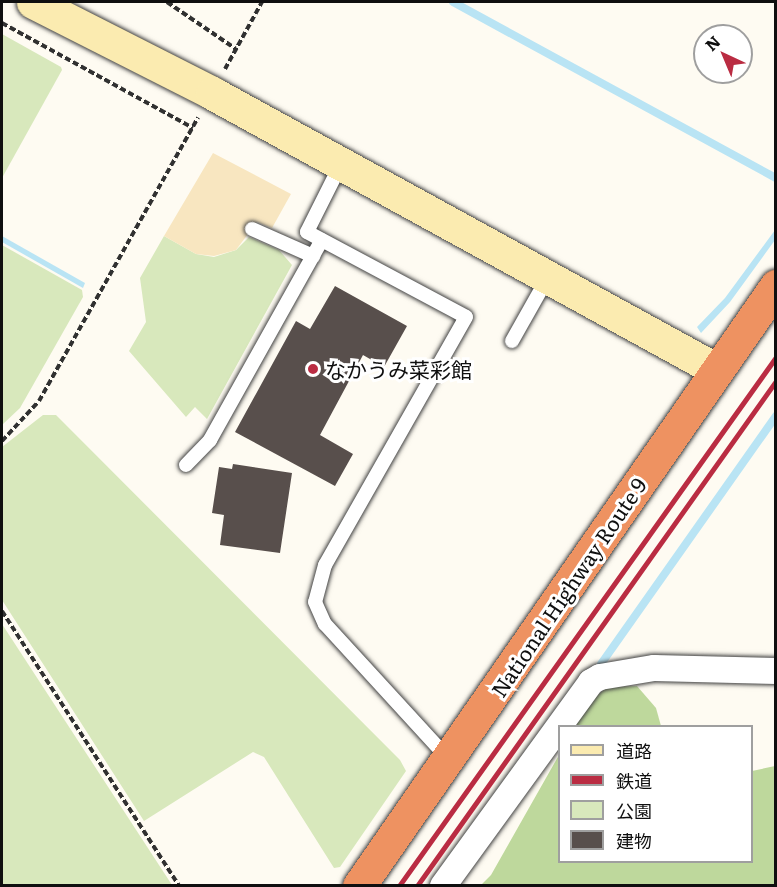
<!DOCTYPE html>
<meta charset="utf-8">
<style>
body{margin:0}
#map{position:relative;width:777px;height:887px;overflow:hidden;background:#fefbf2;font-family:Literata,"Noto Sans JP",serif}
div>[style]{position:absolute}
.green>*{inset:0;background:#d8e8bc}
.forest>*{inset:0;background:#bed89c}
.sand>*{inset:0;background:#f8e6c0}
.water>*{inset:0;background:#b9e4f4}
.stream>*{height:8px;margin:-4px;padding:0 4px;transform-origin:4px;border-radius:4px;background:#b9e4f4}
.building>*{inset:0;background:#584f4c}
.path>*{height:4px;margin-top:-2px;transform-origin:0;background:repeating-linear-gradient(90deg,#313131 0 6px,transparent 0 9px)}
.roads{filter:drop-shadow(0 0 2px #424242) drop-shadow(0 0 2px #424242)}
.lane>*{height:14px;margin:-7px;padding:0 7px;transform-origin:7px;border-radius:7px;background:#fff}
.street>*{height:26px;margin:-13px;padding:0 13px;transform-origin:13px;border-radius:13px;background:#fff}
.secondary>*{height:33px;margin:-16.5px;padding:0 16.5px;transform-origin:16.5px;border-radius:16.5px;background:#fbebb0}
.highway>*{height:33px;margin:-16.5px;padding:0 16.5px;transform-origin:16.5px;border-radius:16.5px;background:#ee9261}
.rail>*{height:4.5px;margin:-2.25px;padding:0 2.25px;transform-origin:2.25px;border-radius:2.25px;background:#ba2c42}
.dots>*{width:16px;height:16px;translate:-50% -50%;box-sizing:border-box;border:3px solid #fff;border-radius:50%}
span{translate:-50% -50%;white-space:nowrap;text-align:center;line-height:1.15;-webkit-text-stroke:6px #fff;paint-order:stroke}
.poi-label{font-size:21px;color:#0f0f0f}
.left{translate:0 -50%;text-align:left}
.street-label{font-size:21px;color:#0f0f0f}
.frame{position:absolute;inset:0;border:3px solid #0f0f0f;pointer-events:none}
.legend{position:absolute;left:558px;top:725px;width:195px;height:138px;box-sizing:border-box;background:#fff;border:2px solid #9f9f9f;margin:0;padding:8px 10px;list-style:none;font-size:18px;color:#0f0f0f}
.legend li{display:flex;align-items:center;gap:12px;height:30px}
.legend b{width:30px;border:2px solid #9f9f9f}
.north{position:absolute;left:693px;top:24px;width:60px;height:60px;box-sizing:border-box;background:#fff;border:2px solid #9f9f9f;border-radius:50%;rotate:316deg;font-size:16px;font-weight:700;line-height:24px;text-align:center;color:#0f0f0f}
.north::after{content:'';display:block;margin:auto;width:21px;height:27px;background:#ba2c42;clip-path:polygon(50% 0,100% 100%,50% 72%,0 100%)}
</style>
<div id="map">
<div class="green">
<div style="clip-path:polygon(2px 34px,61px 67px,62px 70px,2px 178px)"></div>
<div style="clip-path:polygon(164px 236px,196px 254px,214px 257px,236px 250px,249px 237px,279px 250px,292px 265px,207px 419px,195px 407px,186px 417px,129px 351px,146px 322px,140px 278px)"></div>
<div style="clip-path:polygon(2px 245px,82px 290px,83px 297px,20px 408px,2px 425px)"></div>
<div style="clip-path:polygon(43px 415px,56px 415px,400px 760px,406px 771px,340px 867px,334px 868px,264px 757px,253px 752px,144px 821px,2px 600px,2px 447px)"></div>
<div style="clip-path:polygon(2px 624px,172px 885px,2px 885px)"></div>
</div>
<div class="forest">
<div style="clip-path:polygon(637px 686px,656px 708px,661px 726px,573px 726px,583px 706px,608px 687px)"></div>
<div style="clip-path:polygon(559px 755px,560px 862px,752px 862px,752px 771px,775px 766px,775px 885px,481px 885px,491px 875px)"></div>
</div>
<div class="sand">
<div style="clip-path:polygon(213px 153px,291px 194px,272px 228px,257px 222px,236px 250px,214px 256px,196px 254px,164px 236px)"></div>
</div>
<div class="water">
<div style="clip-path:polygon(775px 230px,775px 240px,730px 302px,701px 333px,697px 327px,725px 298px)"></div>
<div style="clip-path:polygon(2px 236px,85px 283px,83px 288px,2px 242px)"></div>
</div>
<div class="stream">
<div style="left:453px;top:2px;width:368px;rotate:28.6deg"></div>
<div style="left:601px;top:664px;width:304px;rotate:-54.8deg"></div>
</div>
<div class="building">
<div style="clip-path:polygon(335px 286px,407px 326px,384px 367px,363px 355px,320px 435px,353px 454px,335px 486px,235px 432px,296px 321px,310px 329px)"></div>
<div style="clip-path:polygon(233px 464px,292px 473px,280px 553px,220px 545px,224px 515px,212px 513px,219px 467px,232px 469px)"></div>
</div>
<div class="path">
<div style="left:167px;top:2px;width:83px;rotate:34.3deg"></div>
<div style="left:2px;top:23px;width:218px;rotate:28.8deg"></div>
<div style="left:225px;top:69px;width:77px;rotate:-61.1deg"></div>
<div style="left:2px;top:441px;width:54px;rotate:-47.2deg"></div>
<div style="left:39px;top:401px;width:325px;rotate:-60.7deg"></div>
<div style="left:2px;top:611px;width:327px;rotate:57.2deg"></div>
</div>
<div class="roads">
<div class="lane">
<div style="left:341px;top:164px;width:76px;rotate:116.6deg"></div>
<div style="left:307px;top:232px;width:180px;rotate:28.1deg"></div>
<div style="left:466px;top:317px;width:285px;rotate:119.6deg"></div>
<div style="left:325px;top:565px;width:38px;rotate:105deg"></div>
<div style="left:315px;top:602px;width:24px;rotate:66deg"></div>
<div style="left:325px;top:624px;width:182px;rotate:47.5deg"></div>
<div style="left:252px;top:229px;width:67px;rotate:23.9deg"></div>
<div style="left:512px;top:341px;width:73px;rotate:-60.6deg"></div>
<div style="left:186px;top:465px;width:35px;rotate:-46deg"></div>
<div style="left:210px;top:440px;width:229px;rotate:-60.8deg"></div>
</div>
<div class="street">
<div style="left:443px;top:886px;width:252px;rotate:-54deg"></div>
<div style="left:591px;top:682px;width:10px;rotate:-29deg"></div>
<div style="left:600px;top:677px;width:55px;rotate:-9.5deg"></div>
<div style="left:654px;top:668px;width:122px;rotate:1.4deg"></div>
</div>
<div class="secondary">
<div style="left:33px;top:2px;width:201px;rotate:26.9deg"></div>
<div style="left:212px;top:93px;width:576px;rotate:28.75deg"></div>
</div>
<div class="highway">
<div style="left:359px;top:886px;width:731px;rotate:-55.2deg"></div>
</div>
</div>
<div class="rail">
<div style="left:399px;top:886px;width:650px;rotate:-54.52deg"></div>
<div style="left:417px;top:886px;width:620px;rotate:-54.59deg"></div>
</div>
<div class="dots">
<div style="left:313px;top:369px;background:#ba2c42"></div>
</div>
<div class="poi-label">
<span class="left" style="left:325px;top:369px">なかうみ菜彩館</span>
</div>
<div class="street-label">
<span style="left:568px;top:587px;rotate:-56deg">National Highway Route 9</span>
</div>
<div class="frame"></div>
<ul class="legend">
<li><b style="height:8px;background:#fbebb0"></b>道路</li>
<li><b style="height:8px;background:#ba2c42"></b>鉄道</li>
<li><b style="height:16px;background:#d8e8bc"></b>公園</li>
<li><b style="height:16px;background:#584f4c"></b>建物</li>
</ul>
<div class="north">N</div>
</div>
